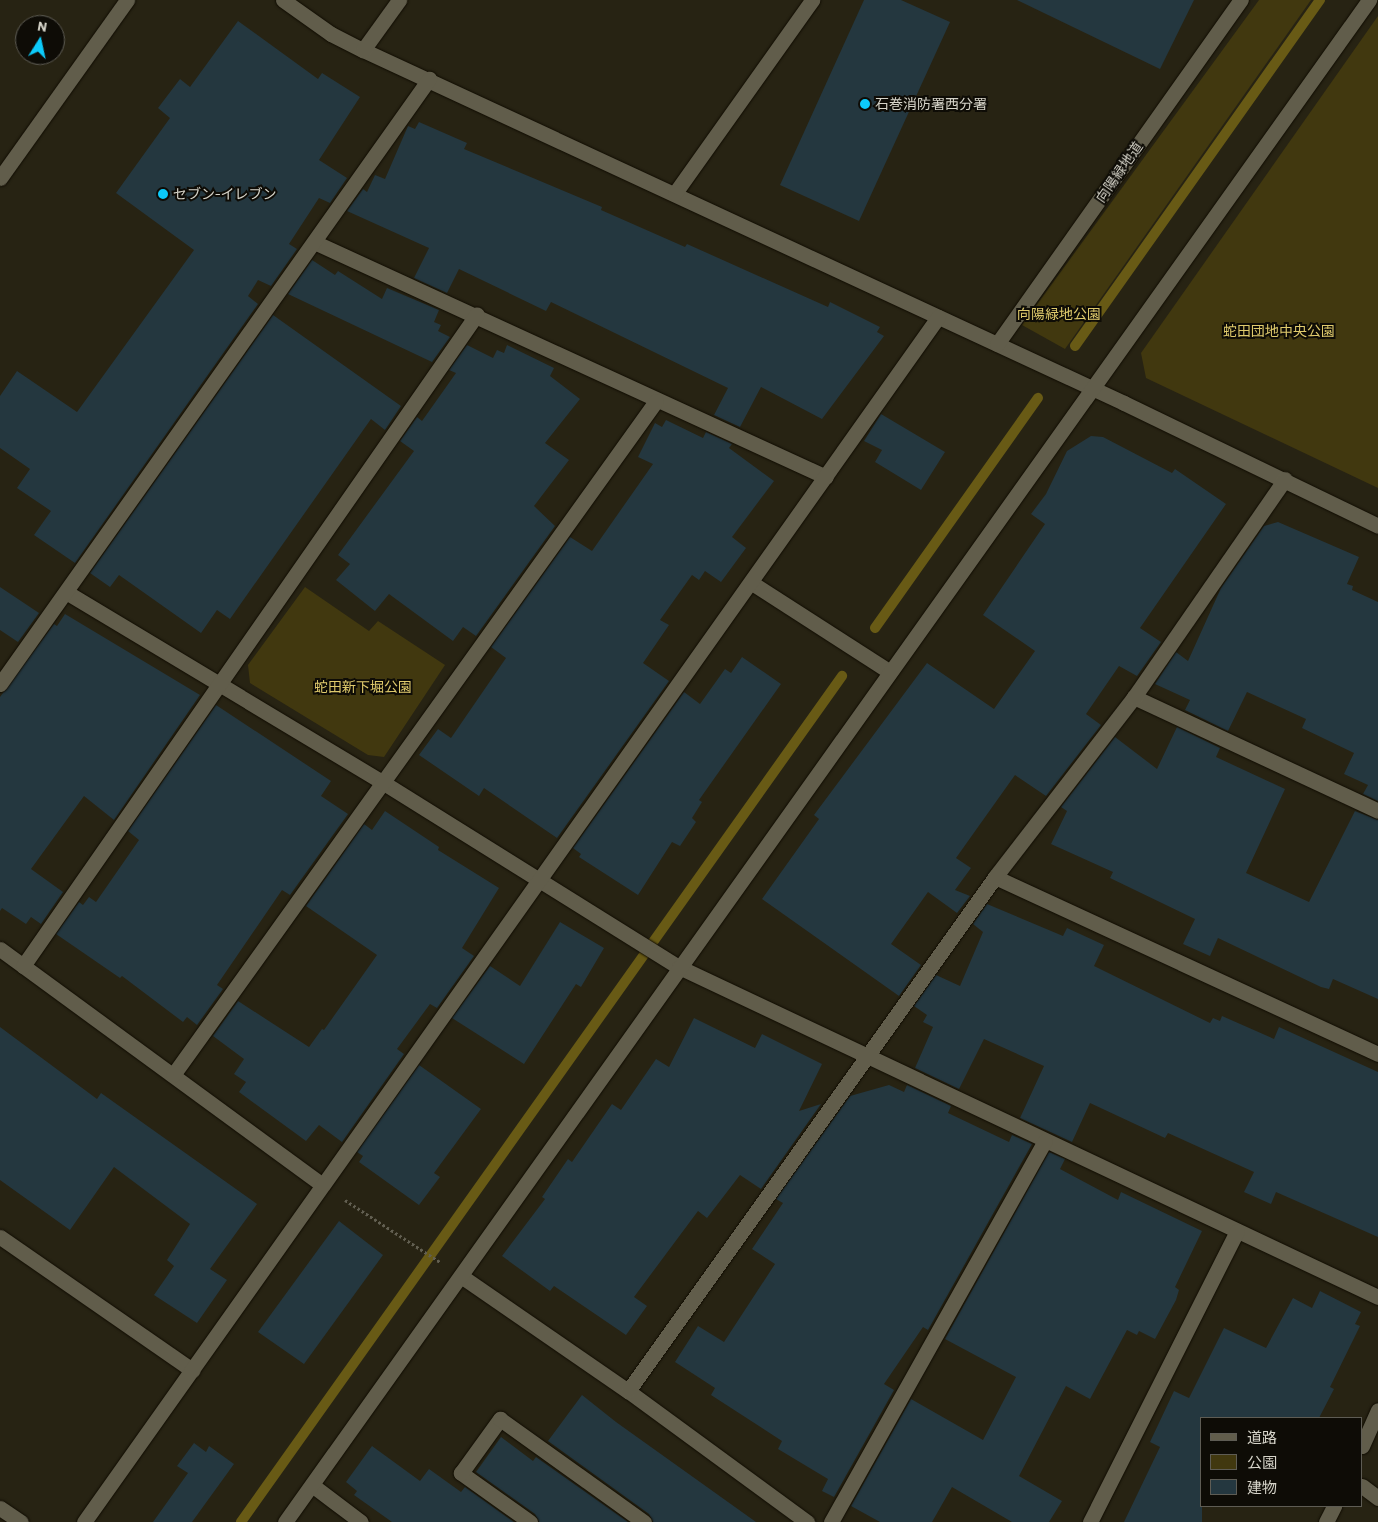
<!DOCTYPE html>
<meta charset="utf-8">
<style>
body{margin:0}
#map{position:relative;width:1378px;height:1522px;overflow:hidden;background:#272313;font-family:Barlow,"Noto Sans JP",sans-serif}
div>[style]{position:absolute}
.green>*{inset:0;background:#41380f}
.stream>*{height:10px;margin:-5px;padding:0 5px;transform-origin:5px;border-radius:5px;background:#685a15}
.building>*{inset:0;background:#24373f}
.path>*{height:3px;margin-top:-1.5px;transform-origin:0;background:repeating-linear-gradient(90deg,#625f51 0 2.5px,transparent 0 5px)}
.roads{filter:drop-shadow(0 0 1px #100c01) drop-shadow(0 0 1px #100c01)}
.minor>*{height:15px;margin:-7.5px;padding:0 7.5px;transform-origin:7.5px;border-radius:7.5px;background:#615d4b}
.dots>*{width:14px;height:14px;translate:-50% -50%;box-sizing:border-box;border:2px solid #0e0c06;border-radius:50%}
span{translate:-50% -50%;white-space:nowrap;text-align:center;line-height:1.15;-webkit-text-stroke:4px #0e0c06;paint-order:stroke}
.poi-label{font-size:14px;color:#d6d4c9}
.left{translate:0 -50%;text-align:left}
.street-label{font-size:14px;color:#d6d4c9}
.park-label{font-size:14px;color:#dfca6c}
.legend{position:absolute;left:1200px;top:1417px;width:162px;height:90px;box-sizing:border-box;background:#0e0c06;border:1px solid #5e5c54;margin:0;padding:6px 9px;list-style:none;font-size:15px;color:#d6d4c9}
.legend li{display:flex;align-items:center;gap:10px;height:25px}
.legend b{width:25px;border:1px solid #5e5c54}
.north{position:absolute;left:15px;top:15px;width:50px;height:50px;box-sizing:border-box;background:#0e0c06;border:1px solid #5e5c54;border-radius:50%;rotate:10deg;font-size:14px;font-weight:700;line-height:20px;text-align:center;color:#d6d4c9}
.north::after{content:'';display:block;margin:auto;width:18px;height:22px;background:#0ccafa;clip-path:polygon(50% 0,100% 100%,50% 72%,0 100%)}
</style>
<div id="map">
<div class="green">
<div style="clip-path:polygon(1259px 0,1311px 0,1065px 349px,1022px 325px)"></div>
<div style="clip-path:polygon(1378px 16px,1378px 488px,1146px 378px,1141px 353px)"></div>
<div style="clip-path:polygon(305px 587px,369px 631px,378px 621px,445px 665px,384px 757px,368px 755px,250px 683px,248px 665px)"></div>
</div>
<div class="stream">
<div style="left:1075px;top:346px;width:424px;rotate:-54.7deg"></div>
<div style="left:875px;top:628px;width:282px;rotate:-54.7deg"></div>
<div style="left:241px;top:1522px;width:1038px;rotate:-54.61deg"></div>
</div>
<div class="building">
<div style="clip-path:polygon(864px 0,901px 0,950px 22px,859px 221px,780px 185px)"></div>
<div style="clip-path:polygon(1017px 0,1194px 0,1160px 69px)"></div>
<div style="clip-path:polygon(238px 21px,318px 79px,322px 73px,360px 97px,319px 160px,347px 178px,330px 203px,319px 198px,289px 244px,297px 249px,271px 286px,258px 280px,248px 296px,258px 304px,75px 563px,34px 535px,51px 511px,17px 488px,30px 469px,0 448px,0 396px,17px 371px,77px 412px,194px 250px,116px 193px,170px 118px,158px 108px,180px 79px,190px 87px)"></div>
<div style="clip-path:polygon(419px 122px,467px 143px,464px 149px,602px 207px,601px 210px,685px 247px,687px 244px,828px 307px,830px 302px,880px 327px,877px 332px,884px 336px,822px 419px,761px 387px,740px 427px,714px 415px,728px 388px,551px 302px,546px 311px,459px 269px,447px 293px,414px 278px,429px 248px,347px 211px,363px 189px,367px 192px,375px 175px,385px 179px,408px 126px,415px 129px)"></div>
<div style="clip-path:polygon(312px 260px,335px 275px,338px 271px,382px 299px,387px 288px,439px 310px,434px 322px,441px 325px,438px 331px,450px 337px,432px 362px,288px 294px)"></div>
<div style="clip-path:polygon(273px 315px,401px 406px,385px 430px,371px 419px,230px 619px,217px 610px,201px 633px,119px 575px,110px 587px,90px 573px)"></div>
<div style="clip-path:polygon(467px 345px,493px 358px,497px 350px,504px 353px,507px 345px,554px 368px,550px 376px,580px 399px,545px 443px,569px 460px,534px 506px,555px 526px,476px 636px,463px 627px,453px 641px,389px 594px,375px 611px,336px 580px,350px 564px,338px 555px,414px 451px,400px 441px,417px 417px,422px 421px,456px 373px,449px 370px)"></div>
<div style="clip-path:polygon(881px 414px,945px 452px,921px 490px,875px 462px,882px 450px,864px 441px)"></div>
<div style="clip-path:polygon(666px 420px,703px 438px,706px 432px,732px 444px,729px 448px,774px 481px,732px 537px,746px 548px,721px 582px,705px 571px,699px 580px,692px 575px,660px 620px,669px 625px,643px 663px,669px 681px,557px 838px,484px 788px,479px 796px,419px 755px,438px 729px,451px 738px,506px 658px,491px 647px,570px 537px,592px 551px,653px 464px,638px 457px,655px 423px,662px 427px)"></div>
<div style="clip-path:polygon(1091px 436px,1103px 437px,1172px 473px,1175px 469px,1226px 504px,1140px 628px,1161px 642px,1137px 676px,1119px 666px,1086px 714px,1101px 725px,1046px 796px,1015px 775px,956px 858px,971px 868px,955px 890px,970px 896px,957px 913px,928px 892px,891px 944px,921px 965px,899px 996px,762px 899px,819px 819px,814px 815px,927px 663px,994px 709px,1035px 651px,983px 615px,1045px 524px,1031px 514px,1046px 494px,1067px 451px)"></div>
<div style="clip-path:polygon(1278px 522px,1359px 557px,1347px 584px,1353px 586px,1352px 590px,1378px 602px,1378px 801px,1363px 794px,1368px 785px,1344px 774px,1354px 753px,1302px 728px,1306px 719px,1247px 692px,1228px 731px,1185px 710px,1190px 700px,1155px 684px,1176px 652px,1188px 661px,1221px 588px,1264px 526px)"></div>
<div style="clip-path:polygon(0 587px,39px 613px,18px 642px,0 630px)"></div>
<div style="clip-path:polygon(65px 614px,200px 695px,114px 820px,84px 796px,31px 869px,63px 892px,41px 924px,31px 917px,26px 924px,2px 908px,0 911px,0 697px,54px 624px,57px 626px)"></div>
<div style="clip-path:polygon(742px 657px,781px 684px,699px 800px,702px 802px,692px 818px,696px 822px,680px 846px,672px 842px,638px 895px,579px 857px,581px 854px,573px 848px,684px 692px,700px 704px,725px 669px,731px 673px)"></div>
<div style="clip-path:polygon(216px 705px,331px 781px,321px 796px,348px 814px,290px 895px,282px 890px,217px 985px,223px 989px,197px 1025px,187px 1017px,183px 1022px,122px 976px,120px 978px,56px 934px,79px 902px,83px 905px,89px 897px,96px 902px,139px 840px,128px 831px)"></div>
<div style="clip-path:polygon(1177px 727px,1220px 748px,1216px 757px,1285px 789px,1246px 873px,1309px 902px,1355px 811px,1378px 820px,1378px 999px,1333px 979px,1329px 989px,1321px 987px,1218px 938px,1210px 956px,1183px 944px,1195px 919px,1110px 878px,1113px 872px,1051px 844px,1067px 811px,1061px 807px,1115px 737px,1157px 769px)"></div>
<div style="clip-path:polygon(385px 811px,439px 847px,438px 850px,499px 888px,462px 948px,474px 956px,437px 1008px,430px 1004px,397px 1049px,404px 1054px,342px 1142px,319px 1125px,306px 1141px,239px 1092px,246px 1082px,234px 1074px,244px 1059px,213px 1036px,238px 1001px,309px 1047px,322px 1029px,324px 1030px,377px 955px,306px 906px,364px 824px,372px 830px)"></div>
<div style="clip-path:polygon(987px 904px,1063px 936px,1067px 928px,1104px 945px,1094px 966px,1210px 1023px,1213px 1018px,1220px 1021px,1222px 1016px,1274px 1039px,1279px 1027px,1378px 1072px,1378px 1237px,1276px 1192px,1271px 1204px,1244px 1192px,1254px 1172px,1168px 1133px,1165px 1138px,1090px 1103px,1072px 1142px,1020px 1118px,1044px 1066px,984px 1039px,959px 1089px,915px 1068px,933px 1027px,923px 1022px,927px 1015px,914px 1006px,936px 975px,960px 986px,983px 932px,973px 924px)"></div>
<div style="clip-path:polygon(560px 922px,604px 948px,581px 987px,576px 984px,524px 1064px,452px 1018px,490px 966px,520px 986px)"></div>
<div style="clip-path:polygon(694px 1018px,755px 1048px,762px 1034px,822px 1064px,799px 1111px,821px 1104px,761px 1189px,740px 1175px,707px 1218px,698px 1211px,634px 1297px,647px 1306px,626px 1335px,554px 1286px,550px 1291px,502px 1256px,545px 1199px,542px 1197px,568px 1159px,572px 1162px,612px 1104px,621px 1110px,656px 1059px,669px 1067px)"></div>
<div style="clip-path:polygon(0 1027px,97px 1099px,101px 1093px,257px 1204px,210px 1269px,227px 1280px,197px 1323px,154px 1295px,174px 1266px,167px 1260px,190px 1224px,114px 1167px,70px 1230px,0 1180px)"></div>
<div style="clip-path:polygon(419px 1065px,481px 1109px,434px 1173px,440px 1177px,419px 1205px,359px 1162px,363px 1156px,357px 1152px)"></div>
<div style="clip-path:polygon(889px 1085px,904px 1092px,907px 1085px,951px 1106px,948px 1113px,1009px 1142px,1012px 1135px,1032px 1144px,928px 1330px,923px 1327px,884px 1384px,894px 1390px,834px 1497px,822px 1491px,828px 1479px,778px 1449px,782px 1441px,711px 1395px,715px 1388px,675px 1362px,698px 1326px,724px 1342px,775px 1264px,752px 1249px,783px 1203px,776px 1199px,850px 1096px)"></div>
<div style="clip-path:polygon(1049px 1152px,1065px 1159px,1060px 1169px,1118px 1200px,1121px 1192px,1202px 1231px,1175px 1287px,1179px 1290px,1176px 1300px,1155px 1339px,1139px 1331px,1137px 1335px,1127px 1330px,1090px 1399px,1066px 1386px,1019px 1476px,1062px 1501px,1049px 1522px,1012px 1522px,952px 1487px,932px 1522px,880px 1522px,851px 1506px,911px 1399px,983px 1440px,1016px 1377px,945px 1339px)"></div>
<div style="clip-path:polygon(339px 1221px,383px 1255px,304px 1364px,258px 1332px)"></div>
<div style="clip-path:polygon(1320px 1291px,1361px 1312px,1355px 1324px,1360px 1326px,1330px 1387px,1334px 1389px,1319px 1418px,1202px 1418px,1202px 1522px,1124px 1522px,1160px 1447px,1150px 1442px,1174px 1391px,1189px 1398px,1224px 1328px,1266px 1348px,1293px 1298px,1312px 1308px)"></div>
<div style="clip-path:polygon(582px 1395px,616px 1422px,756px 1522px,653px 1522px,649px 1514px,548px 1441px)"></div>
<div style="clip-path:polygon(501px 1437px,533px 1461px,536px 1457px,628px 1522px,539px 1522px,535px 1514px,476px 1472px)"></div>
<div style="clip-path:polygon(194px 1443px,206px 1452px,209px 1446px,234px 1464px,192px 1522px,153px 1522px,188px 1473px,177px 1466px)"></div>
<div style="clip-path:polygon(372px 1446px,420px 1481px,429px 1469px,461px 1492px,465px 1487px,514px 1522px,392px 1522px,354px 1495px,357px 1491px,346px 1482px)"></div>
</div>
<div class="path">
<div style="left:345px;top:1200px;width:113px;rotate:33.1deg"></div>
</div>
<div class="roads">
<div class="minor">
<div style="left:283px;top:0;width:59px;rotate:35.3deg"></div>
<div style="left:331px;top:34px;width:36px;rotate:27deg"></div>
<div style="left:363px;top:50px;width:839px;rotate:24.88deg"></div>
<div style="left:1124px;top:403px;width:282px;rotate:25.8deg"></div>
<div style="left:363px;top:50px;width:62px;rotate:-54.2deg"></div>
<div style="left:0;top:178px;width:219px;rotate:-54.5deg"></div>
<div style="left:675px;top:193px;width:237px;rotate:-54.6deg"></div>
<div style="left:314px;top:242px;width:563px;rotate:24.65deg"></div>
<div style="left:997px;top:344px;width:422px;rotate:-54.7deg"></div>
<div style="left:752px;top:583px;width:164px;rotate:32.8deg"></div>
<div style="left:66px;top:592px;width:371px;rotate:31deg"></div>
<div style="left:384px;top:783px;width:348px;rotate:32deg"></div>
<div style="left:679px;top:967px;width:773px;rotate:25.27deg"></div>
<div style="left:0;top:684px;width:742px;rotate:-54.66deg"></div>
<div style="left:1134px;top:697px;width:269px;rotate:25deg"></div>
<div style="left:995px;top:877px;width:422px;rotate:24.8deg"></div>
<div style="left:0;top:949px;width:398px;rotate:36.2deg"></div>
<div style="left:23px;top:966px;width:794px;rotate:-55.15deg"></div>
<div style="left:173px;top:1075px;width:829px;rotate:-54.37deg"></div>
<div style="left:0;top:1237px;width:234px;rotate:34.7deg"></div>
<div style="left:461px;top:1276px;width:203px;rotate:34.6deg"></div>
<div style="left:628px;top:1391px;width:222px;rotate:36.2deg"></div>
<div style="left:628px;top:1391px;width:632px;rotate:-54.47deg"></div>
<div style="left:995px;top:877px;width:227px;rotate:-52.3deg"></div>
<div style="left:1134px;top:697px;width:265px;rotate:-55.3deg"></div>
<div style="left:1362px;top:1446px;width:39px;rotate:-66deg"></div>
<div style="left:312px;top:1485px;width:61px;rotate:37.1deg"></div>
<div style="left:1362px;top:1486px;width:20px;rotate:37deg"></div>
<div style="left:0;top:1508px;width:25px;rotate:34deg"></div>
<div style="left:84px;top:1522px;width:1477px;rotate:-54.67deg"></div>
<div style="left:285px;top:1522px;width:1869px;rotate:-54.54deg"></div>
<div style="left:530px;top:1522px;width:85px;rotate:-144.6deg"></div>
<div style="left:461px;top:1473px;width:67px;rotate:-54.2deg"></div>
<div style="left:500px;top:1419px;width:177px;rotate:35.6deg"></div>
<div style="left:831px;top:1522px;width:437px;rotate:-60.7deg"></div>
<div style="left:1090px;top:1522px;width:326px;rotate:-63.2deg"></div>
<div style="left:1326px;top:1522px;width:18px;rotate:-63deg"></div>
</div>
</div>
<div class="dots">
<div style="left:865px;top:104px;background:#0ccafa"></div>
<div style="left:163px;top:194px;background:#0ccafa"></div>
</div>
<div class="poi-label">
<span class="left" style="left:875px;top:104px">石巻消防署西分署</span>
<span class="left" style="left:173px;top:194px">セブン-イレブン</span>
</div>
<div class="street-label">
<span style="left:1119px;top:172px;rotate:-55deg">向陽緑地道</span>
</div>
<div class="park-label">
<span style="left:1059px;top:314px">向陽緑地公園</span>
<span style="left:1279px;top:331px">蛇田団地中央公園</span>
<span style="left:363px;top:687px">蛇田新下堀公園</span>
</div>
<ul class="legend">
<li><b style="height:6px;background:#615d4b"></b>道路</li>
<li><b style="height:14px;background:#41380f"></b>公園</li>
<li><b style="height:14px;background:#24373f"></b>建物</li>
</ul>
<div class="north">N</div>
</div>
